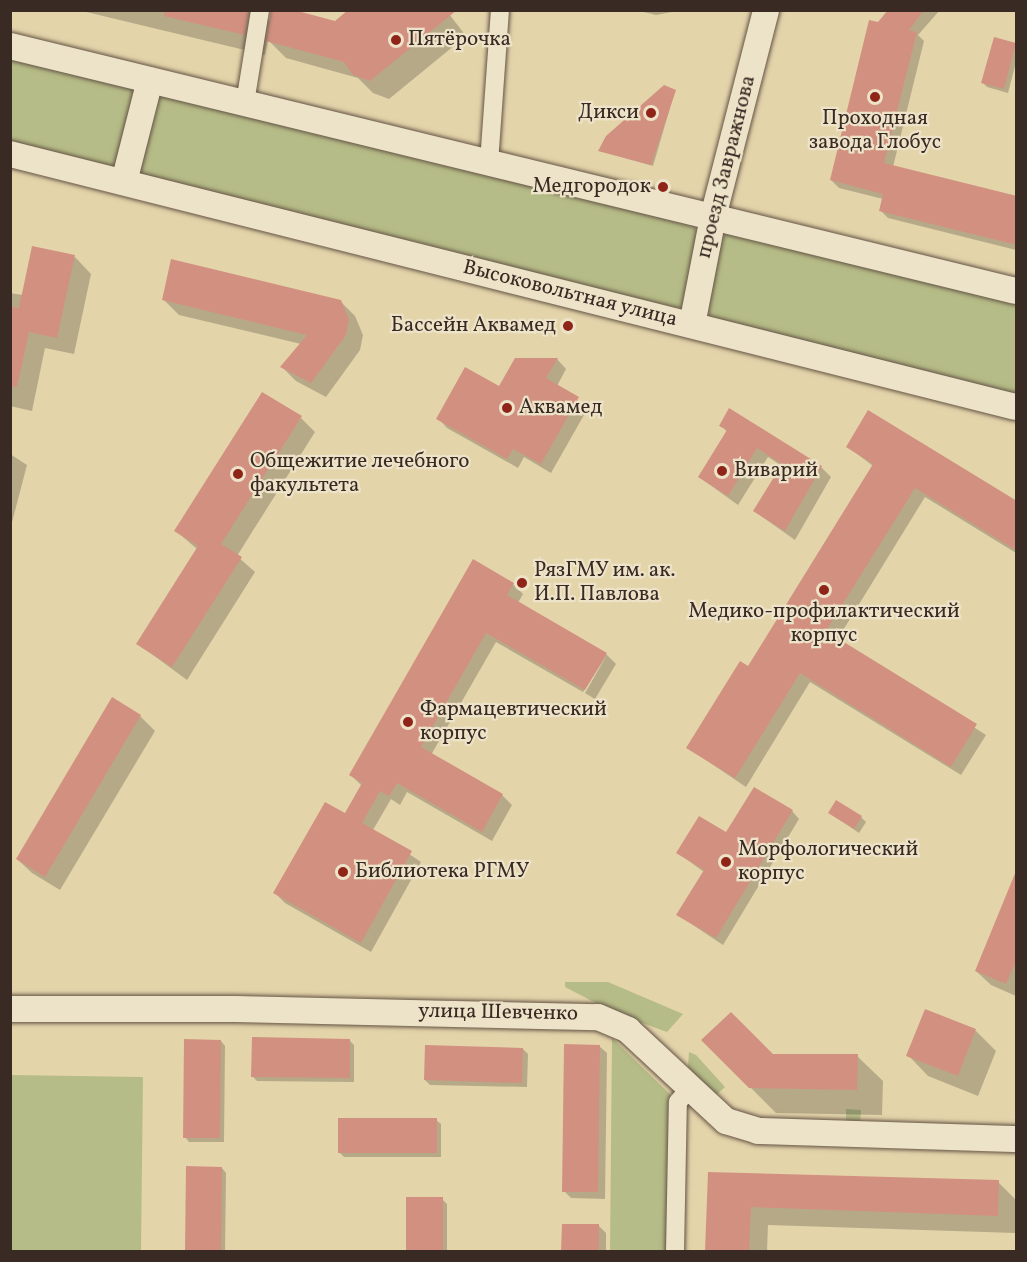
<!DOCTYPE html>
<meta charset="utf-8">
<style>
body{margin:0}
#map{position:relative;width:1027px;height:1262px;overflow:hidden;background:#e4d4aa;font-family:Vollkorn,serif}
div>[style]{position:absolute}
.green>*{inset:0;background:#b6bc87}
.shadow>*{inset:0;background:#0003}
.building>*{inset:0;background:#d29180}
.roads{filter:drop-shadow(0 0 2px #645446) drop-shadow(0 0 2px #645446)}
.street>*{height:18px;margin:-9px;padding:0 9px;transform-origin:9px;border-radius:9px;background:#ede3c8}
.secondary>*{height:26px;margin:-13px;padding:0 13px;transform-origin:13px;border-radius:13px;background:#ede3c8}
.dots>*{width:16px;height:16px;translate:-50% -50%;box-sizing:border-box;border:3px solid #ede3c8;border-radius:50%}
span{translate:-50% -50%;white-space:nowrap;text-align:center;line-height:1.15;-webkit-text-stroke:4.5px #ede3c8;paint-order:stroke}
.poi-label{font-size:21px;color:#392a24}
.left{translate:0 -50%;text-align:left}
.right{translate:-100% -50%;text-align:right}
.street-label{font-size:21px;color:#392a24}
.frame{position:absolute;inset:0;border:12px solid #392a24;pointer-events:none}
</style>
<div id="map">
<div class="green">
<div style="clip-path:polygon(10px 57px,135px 90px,118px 169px,11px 148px)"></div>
<div style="clip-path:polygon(172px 94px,683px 219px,694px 226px,699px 237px,688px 295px,682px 306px,674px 309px,133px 175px,159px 97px)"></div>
<div style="clip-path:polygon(739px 232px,1016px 300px,1016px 398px,717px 323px,709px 315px,707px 305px,719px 243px,726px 234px)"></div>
<div style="clip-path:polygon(565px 982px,608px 982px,683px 1014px,667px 1032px,615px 1013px,565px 987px)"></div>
<div style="clip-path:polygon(612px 1038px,678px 1102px,675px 1251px,610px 1252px)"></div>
<div style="clip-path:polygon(689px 1052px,696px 1055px,725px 1087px,715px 1096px,688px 1067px)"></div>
<div style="clip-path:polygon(11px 1075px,143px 1077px,141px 1251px,11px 1251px)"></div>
<div style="clip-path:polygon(846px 1109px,861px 1110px,860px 1126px,846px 1126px)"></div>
</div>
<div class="shadow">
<div style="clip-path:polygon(78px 10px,259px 10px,270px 21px,336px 22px,446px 10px,466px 36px,389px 99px,373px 93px,358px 78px,286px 58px,268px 40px,265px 55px)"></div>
<div style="clip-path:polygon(635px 10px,683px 10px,656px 15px)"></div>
<div style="clip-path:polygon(890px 10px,940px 10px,918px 35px,924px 41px,893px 167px,1016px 198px,1016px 250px,888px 218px,880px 210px,883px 199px,839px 188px,831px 180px,878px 23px)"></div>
<div style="clip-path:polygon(1015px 45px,1016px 62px,1008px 93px,987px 87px,983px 83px)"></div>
<div style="clip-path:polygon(675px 91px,653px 166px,600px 151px)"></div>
<div style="clip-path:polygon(75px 257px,91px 274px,74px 354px,45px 348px,32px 411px,10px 406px,10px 293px,23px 295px)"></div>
<div style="clip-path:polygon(164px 300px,340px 301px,355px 316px,363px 335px,360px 350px,326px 397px,296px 381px,282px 367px,301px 344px,179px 315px)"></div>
<div style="clip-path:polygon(557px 359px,566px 369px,557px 386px,588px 408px,551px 473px,524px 457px,518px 468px,447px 428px,438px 418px)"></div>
<div style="clip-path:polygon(301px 418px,315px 432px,237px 556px,255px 572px,187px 680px,138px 644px,197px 549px,176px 531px)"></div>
<div style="clip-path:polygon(721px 425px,821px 467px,831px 477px,795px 540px,754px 511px,782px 466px,768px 457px,738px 505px,699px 477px,727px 432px)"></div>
<div style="clip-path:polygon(848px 447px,1016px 503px,1016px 553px,925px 497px,837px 640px,986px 735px,961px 775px,810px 682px,746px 787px,688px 748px,749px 669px,873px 466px)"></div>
<div style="clip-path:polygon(10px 454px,27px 465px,10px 530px)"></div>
<div style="clip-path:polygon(474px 561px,513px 584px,523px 594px,518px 603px,607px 655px,583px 692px,496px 642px,431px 755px,502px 795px,512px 805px,492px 841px,407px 792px,400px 805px,391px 799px,373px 830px,421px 862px,371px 952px,285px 903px,275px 893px,345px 815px,362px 786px,351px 775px)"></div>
<div style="clip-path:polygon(607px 655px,616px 664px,595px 699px,585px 693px)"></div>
<div style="clip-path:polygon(112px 699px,140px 716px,155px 731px,60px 890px,32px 873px,17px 859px)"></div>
<div style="clip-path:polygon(792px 811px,799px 819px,723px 945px,678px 915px,704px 872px,678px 853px)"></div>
<div style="clip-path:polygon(830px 813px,861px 817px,866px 822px,859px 833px)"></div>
<div style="clip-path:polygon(1016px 874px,1016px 996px,991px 985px,976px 971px)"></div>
<div style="clip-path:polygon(926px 1011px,976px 1031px,996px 1051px,978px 1096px,928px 1076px,908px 1055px)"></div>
<div style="clip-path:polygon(703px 1040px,773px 1055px,857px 1056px,883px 1081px,882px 1115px,776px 1113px)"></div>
<div style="clip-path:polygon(221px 1041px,225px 1046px,224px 1142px,189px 1142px,185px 1137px)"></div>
<div style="clip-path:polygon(350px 1041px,354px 1045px,354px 1082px,257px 1081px,252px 1076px)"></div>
<div style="clip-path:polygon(599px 1046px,607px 1053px,605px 1199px,571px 1198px,564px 1191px)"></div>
<div style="clip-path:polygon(523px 1049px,528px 1054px,527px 1087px,430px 1085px,425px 1080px)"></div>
<div style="clip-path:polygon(436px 1120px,441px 1124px,441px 1157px,344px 1157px,340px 1153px)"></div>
<div style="clip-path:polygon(187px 1168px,222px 1168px,226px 1173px,225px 1252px,186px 1252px)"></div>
<div style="clip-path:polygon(709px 1174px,998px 1182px,1016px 1200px,1015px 1233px,768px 1225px,767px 1252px,706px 1252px)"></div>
<div style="clip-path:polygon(408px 1199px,442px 1199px,447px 1204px,447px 1252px,408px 1252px)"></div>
<div style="clip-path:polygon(563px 1225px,599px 1226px,606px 1233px,606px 1252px,563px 1252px)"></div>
</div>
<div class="building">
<div style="clip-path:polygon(165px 10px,249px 10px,245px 35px,164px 16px)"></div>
<div style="clip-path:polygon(271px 10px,294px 10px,335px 21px,348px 10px,457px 10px,370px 81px,353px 75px,344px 62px,266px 41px)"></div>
<div style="clip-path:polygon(888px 10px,924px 10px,909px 30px,917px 32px,884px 163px,1017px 196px,1017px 245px,879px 211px,883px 194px,830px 180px,869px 20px,878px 22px)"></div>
<div style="clip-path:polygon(994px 37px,1016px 43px,1004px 89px,981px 83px)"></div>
<div style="clip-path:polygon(664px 85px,676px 90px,651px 165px,598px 151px,606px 136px)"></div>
<div style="clip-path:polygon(32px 246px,75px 255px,57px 338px,29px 332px,17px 387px,10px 386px,10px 307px,19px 308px)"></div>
<div style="clip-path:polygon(171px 259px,341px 300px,349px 320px,346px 335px,311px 383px,280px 367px,307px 335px,162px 300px)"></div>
<div style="clip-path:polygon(515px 358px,558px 358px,546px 378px,579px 397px,541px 464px,513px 449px,507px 459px,436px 419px,465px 367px,499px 386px)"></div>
<div style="clip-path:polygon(262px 392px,302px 416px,221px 544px,242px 557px,172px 667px,136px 644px,198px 546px,174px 531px)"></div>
<div style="clip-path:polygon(729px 408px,822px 466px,785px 531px,753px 511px,782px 464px,757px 448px,728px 496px,698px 477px,727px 430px,719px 426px)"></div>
<div style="clip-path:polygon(868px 410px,1017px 501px,1017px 551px,915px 488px,826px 631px,977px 724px,951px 767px,800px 673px,735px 778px,686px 748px,740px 661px,748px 666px,873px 464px,846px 447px)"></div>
<div style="clip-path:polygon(473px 559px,514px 583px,507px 595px,607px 653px,585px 690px,486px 633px,421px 747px,503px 794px,482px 832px,397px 783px,389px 796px,380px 791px,362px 823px,412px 851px,361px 943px,273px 893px,325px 802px,345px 813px,362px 783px,349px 775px)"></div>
<div style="clip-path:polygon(112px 697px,141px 715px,45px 877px,16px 859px)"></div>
<div style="clip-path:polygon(754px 787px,793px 810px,716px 938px,676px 915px,704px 870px,676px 853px,699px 816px,726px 832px)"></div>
<div style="clip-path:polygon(836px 800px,862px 816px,854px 829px,828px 813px)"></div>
<div style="clip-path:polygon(1016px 871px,1017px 959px,1006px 984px,975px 971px)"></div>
<div style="clip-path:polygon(925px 1009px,976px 1029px,958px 1076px,906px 1056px)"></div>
<div style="clip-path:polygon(731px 1012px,773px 1054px,858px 1054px,857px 1090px,749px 1088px,701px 1040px)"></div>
<div style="clip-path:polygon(252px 1037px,350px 1039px,350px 1078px,251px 1077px)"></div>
<div style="clip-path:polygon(184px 1039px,221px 1040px,220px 1138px,183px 1138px)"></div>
<div style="clip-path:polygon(564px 1044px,600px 1045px,598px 1192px,562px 1192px)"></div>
<div style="clip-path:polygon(425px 1045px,523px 1048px,522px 1083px,424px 1080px)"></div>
<div style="clip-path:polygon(338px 1118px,437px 1118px,437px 1153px,338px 1153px)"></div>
<div style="clip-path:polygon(186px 1166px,222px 1167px,221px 1251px,185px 1251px)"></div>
<div style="clip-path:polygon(708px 1172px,999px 1180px,998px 1216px,751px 1207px,749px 1251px,705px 1251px)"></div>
<div style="clip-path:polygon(406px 1197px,443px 1197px,443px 1251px,406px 1251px)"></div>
<div style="clip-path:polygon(562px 1224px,599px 1224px,599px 1251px,561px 1251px)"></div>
</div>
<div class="roads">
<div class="street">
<div style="left:245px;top:103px;width:94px;rotate:-80.8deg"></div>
<div style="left:489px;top:163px;width:153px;rotate:-85.9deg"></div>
<div style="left:675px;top:1252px;width:150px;rotate:-88.9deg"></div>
<div style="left:678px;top:1102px;width:17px;rotate:-50deg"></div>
</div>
<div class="secondary">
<div style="left:10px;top:46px;width:1035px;rotate:13.69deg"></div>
<div style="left:10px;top:154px;width:1037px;rotate:14.12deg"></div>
<div style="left:124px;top:182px;width:105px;rotate:-75.7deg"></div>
<div style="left:692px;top:325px;width:110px;rotate:-79deg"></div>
<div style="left:713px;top:217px;width:214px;rotate:-75.6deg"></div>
<div style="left:10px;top:1009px;width:225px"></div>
<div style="left:235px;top:1009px;width:363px;rotate:1.3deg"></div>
<div style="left:598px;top:1017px;width:33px;rotate:23deg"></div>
<div style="left:628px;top:1030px;width:134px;rotate:42.9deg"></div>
<div style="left:726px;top:1121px;width:34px;rotate:17deg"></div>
<div style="left:758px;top:1131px;width:258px;rotate:1.8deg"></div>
</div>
</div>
<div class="dots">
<div style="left:396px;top:40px;background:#8f2418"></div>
<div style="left:875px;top:97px;background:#8f2418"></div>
<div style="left:651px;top:113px;background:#8f2418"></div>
<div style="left:663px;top:187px;background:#8f2418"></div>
<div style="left:568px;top:326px;background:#8f2418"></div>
<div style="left:507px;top:408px;background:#8f2418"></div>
<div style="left:722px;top:471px;background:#8f2418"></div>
<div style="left:238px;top:474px;background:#8f2418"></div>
<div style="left:522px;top:583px;background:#8f2418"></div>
<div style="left:824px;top:590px;background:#8f2418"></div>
<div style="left:408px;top:722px;background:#8f2418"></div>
<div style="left:726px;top:862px;background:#8f2418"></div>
<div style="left:343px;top:872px;background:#8f2418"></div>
</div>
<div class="poi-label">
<span class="left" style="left:408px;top:40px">Пятёрочка</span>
<span class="right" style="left:639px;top:113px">Дикси</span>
<span style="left:875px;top:131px">Проходная<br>завода Глобус</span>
<span class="right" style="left:651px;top:187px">Медгородок</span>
<span class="right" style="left:556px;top:326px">Бассейн Аквамед</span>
<span class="left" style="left:519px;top:408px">Аквамед</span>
<span class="left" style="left:250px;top:474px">Общежитие лечебного<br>факультета</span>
<span class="left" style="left:734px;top:471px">Виварий</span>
<span class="left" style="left:534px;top:583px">РязГМУ им. ак.<br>И.П. Павлова</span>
<span style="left:824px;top:624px">Медико-профилактический<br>корпус</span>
<span class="left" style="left:420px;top:722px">Фармацевтический<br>корпус</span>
<span class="left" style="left:738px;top:862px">Морфологический<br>корпус</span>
<span class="left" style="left:355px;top:872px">Библиотека РГМУ</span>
</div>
<div class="street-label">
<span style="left:727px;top:167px;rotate:-76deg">проезд Завражнова</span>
<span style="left:570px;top:294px;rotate:14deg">Высоковольтная улица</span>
<span style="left:498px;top:1013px;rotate:1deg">улица Шевченко</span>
</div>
<div class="frame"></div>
</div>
